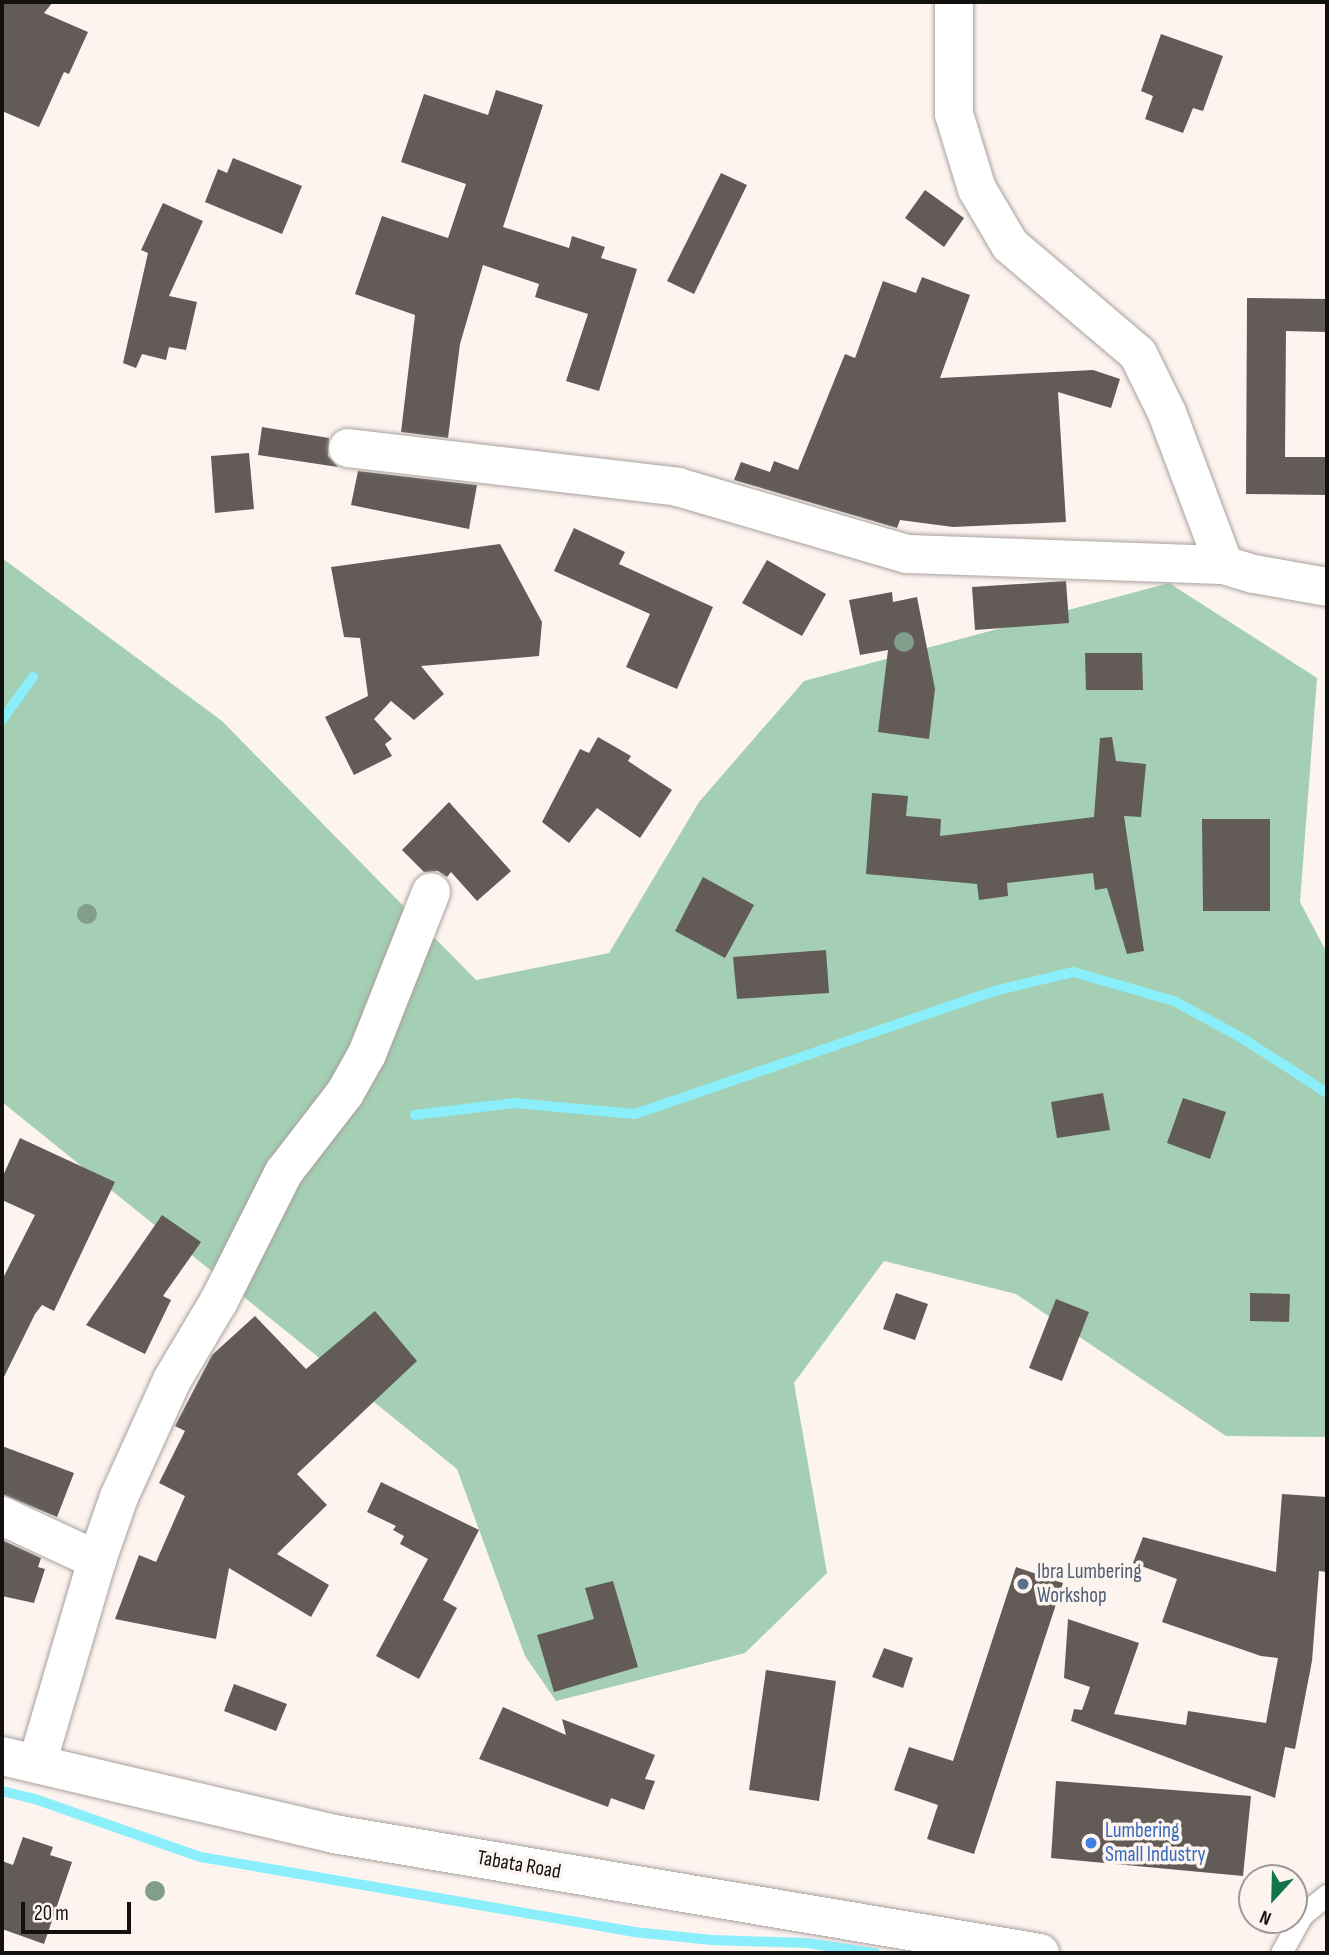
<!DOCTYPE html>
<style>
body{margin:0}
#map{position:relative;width:1329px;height:1955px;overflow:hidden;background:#fdf4f0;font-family:"Sofia Sans Condensed",sans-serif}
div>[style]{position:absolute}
.green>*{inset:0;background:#a4cfb4}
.stream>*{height:10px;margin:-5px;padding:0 5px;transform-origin:5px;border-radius:5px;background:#8aeffa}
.building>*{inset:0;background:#625b58}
.roads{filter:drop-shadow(0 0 2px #a8a19d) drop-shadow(0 0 2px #a8a19d)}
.lane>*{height:21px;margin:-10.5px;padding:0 10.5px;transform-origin:10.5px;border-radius:10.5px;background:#fff}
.street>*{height:38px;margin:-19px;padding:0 19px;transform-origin:19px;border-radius:19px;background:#fff}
.secondary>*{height:38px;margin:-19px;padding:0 19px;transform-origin:19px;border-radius:19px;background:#fff}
.trees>*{width:20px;height:20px;margin:-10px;border-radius:50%;background:#829d8b}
.dots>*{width:19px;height:19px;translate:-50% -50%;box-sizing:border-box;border:4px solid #fdf4f0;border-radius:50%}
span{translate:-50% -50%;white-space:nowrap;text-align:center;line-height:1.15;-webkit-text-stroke:7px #fdf4f0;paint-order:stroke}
.service-label{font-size:21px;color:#4e5e75}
.left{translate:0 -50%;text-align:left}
.shop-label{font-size:21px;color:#366cbe}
.street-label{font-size:21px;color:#13110f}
.frame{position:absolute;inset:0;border:4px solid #13110f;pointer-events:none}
.north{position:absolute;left:1238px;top:1864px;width:70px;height:70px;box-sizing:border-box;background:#fdf4f0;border:2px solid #9f9996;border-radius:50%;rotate:202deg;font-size:19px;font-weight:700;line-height:28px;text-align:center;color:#13110f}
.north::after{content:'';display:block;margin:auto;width:24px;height:32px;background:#11754c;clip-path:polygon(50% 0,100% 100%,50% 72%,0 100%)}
.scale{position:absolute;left:21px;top:1902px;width:110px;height:32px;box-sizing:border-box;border:4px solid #13110f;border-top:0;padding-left:9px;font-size:21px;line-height:24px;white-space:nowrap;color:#13110f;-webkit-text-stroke:5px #fdf4f0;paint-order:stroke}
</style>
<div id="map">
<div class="green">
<div style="clip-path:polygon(2px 558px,222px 721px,476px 980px,609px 953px,699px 802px,804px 681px,1169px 583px,1317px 678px,1300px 902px,1327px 953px,1327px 1437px,1226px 1436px,1016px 1294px,884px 1261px,794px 1383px,827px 1573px,745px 1653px,556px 1701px,525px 1656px,457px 1469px,2px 1102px)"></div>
</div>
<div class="stream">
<div style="left:2px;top:720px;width:53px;rotate:-54.2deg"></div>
<div style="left:415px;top:1115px;width:100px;rotate:-6.9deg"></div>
<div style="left:514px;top:1103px;width:121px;rotate:5.2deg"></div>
<div style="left:635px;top:1114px;width:379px;rotate:-18.9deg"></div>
<div style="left:994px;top:991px;width:81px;rotate:-13.5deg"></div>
<div style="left:1073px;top:972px;width:105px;rotate:16deg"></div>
<div style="left:1174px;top:1001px;width:77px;rotate:28.6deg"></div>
<div style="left:1242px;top:1038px;width:101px;rotate:32.9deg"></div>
<div style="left:2px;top:1791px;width:34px;rotate:14deg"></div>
<div style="left:35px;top:1799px;width:176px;rotate:19.3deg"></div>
<div style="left:201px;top:1857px;width:439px;rotate:9.8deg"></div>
<div style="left:634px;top:1932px;width:78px;rotate:5.9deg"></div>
<div style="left:712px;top:1940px;width:95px;rotate:1.8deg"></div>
<div style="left:807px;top:1943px;width:69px;rotate:8.4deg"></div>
</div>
<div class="building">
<div style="clip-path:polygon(2px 2px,53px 2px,44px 13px,88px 32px,69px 74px,64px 72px,39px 127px,2px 111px)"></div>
<div style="clip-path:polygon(1161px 34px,1223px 56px,1203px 111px,1193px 108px,1183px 133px,1145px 119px,1153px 96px,1141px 91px)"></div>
<div style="clip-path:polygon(496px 90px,543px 105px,503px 227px,569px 248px,572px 236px,605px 247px,601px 258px,637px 269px,599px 391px,566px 381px,588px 314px,535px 297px,539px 284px,483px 265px,460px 344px,448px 438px,401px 432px,415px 315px,355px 294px,382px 216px,448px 238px,466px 184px,401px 162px,424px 94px,488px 115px)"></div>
<div style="clip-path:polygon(233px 158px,302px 186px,282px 234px,205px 202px,218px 169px,227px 173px)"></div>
<div style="clip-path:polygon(721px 173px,747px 185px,694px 294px,667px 281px)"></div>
<div style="clip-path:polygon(925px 190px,964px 218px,944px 247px,905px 218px)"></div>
<div style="clip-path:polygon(163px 203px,203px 221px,169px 296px,197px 302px,186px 350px,169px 347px,166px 360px,142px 354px,136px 368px,123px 363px,148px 253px,141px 250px)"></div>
<div style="clip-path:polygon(922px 277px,970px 295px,940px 378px,1093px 370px,1120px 379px,1111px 408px,1058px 392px,1066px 522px,953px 527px,900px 520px,897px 528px,734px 480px,741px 462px,770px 472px,774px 461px,798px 470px,845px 354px,855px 358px,883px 281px,916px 293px)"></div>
<div style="clip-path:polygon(1247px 298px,1327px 299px,1327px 332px,1286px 331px,1285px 457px,1327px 457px,1327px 495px,1246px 494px)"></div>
<div style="clip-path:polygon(262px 427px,329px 438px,328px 456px,338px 467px,258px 455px)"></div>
<div style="clip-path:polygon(249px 453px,254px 509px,215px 513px,211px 456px)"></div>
<div style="clip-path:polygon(358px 471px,477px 485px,469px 529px,351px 505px)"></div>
<div style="clip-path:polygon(574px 528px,625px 552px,619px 564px,713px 607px,677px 689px,626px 667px,650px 614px,554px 571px)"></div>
<div style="clip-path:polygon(500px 544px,542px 622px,539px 656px,421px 666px,444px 694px,414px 720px,391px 701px,374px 719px,392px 739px,385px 744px,392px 756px,354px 775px,325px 717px,368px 696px,360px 638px,344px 637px,331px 567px)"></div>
<div style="clip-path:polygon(767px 560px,826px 594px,802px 636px,742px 603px)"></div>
<div style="clip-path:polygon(1066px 581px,1069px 623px,975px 630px,972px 587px)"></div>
<div style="clip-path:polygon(892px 592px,893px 602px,917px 597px,935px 689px,929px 739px,878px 732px,888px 650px,860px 655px,849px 600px)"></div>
<div style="clip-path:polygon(1085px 653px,1142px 653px,1143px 690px,1086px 690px)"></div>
<div style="clip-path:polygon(598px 737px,631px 756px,628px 761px,672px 790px,640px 838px,597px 808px,569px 843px,542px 822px,580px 749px,589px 753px)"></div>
<div style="clip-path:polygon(1112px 737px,1116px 761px,1146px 764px,1141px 817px,1124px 816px,1144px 951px,1127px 954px,1107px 888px,1095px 890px,1093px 873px,1007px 883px,1008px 896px,979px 900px,977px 884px,866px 874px,872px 793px,908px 796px,906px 816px,941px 819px,940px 836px,1094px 817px,1100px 738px)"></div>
<div style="clip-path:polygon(449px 802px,511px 871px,477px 901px,451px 872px,447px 877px,438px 871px,424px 872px,402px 850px)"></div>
<div style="clip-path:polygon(1202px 819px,1270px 819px,1270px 911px,1203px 911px)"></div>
<div style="clip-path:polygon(703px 877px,754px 905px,725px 958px,675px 931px)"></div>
<div style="clip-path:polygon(826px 950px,829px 993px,737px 999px,733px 957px)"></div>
<div style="clip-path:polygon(1103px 1093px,1110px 1130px,1057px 1138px,1051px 1102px)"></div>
<div style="clip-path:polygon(1183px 1098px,1226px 1112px,1210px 1159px,1167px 1143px)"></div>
<div style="clip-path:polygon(20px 1138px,115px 1182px,54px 1311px,42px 1305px,35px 1314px,2px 1381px,2px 1280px,35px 1215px,2px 1200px,2px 1178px)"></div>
<div style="clip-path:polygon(162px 1215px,201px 1242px,163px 1296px,171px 1300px,145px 1354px,86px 1325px)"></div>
<div style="clip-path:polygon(896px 1293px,928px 1304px,915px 1340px,883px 1329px)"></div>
<div style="clip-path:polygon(1250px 1293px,1290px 1294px,1289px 1322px,1250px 1321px)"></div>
<div style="clip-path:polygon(1056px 1299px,1089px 1312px,1062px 1381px,1029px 1368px)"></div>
<div style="clip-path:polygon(375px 1311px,417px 1361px,297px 1474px,327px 1505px,277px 1554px,329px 1585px,311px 1617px,229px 1568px,216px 1639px,115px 1619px,139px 1555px,156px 1562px,185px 1496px,159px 1483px,185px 1431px,175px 1426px,212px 1355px,255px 1316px,306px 1369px)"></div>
<div style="clip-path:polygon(2px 1446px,74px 1473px,57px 1517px,2px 1494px)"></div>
<div style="clip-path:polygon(381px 1482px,479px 1530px,443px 1600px,457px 1608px,419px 1679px,376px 1656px,428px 1559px,400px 1544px,404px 1536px,393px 1530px,396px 1526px,367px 1512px)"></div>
<div style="clip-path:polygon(1282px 1494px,1327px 1497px,1327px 1572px,1319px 1571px,1312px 1661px,1295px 1749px,1285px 1747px,1275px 1798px,1071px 1721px,1074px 1709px,1082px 1710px,1090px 1687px,1064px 1678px,1068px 1619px,1139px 1643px,1114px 1714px,1186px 1725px,1188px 1711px,1266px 1723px,1278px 1658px,1261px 1656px,1162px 1622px,1177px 1579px,1133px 1563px,1143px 1537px,1276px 1572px)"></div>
<div style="clip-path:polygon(2px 1540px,41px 1558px,38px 1567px,45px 1569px,34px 1603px,2px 1596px)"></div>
<div style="clip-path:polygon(1016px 1567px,1063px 1583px,974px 1854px,927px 1839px,938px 1805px,894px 1790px,909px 1747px,953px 1761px)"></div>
<div style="clip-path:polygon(613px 1581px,638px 1667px,554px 1692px,537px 1635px,594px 1619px,585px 1588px)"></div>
<div style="clip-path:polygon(884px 1648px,913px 1658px,903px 1688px,872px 1677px)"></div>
<div style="clip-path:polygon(766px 1670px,836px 1681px,819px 1801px,749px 1790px)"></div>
<div style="clip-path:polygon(234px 1684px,287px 1704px,276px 1731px,224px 1711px)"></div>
<div style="clip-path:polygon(503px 1707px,566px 1735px,562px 1719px,655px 1755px,645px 1779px,655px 1781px,644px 1810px,611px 1798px,608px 1807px,479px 1759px)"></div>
<div style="clip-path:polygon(1056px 1781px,1251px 1796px,1243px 1876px,1051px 1858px)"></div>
<div style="clip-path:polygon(23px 1837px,53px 1847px,50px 1855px,72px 1862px,44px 1944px,2px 1929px,2px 1861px,13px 1865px)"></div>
</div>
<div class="roads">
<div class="lane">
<div style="left:1281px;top:1953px;width:43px;rotate:-61.1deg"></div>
<div style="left:1302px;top:1915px;width:32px;rotate:-39deg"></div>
</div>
<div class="street">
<div style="left:954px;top:2px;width:112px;rotate:90deg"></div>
<div style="left:954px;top:114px;width:78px;rotate:73deg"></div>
<div style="left:977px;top:189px;width:65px;rotate:59.5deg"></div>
<div style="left:1010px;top:245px;width:168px;rotate:40.4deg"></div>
<div style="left:1138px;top:354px;width:66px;rotate:63.8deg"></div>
<div style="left:1167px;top:413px;width:162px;rotate:69.4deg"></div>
<div style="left:1224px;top:565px;width:31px;rotate:17deg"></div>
<div style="left:1254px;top:574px;width:74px;rotate:10.1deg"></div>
<div style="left:348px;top:448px;width:332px;rotate:6.7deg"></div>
<div style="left:678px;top:487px;width:239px;rotate:16.3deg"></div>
<div style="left:907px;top:554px;width:317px;rotate:2deg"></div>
<div style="left:2px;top:1516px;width:105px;rotate:24.9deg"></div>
<div style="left:37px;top:1764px;width:213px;rotate:-73.6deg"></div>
<div style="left:97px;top:1560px;width:67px;rotate:-70.8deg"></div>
<div style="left:119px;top:1497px;width:128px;rotate:-65.6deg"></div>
<div style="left:172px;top:1380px;width:92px;rotate:-59.3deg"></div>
<div style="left:219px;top:1301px;width:144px;rotate:-63.3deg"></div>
<div style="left:284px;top:1172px;width:100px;rotate:-52.3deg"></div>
<div style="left:345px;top:1093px;width:45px;rotate:-60.6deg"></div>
<div style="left:367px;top:1054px;width:174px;rotate:-68.4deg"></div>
</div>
<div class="secondary">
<div style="left:2px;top:1756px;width:341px;rotate:13.2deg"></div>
<div style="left:334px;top:1834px;width:716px;rotate:9.57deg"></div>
</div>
</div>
<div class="trees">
<div style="left:904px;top:642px"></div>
<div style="left:87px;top:914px"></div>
<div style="left:155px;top:1891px"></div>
</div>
<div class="dots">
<div style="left:1023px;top:1584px;background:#5c6f8a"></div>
<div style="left:1091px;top:1843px;background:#3f7fe0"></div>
</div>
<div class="service-label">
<span class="left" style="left:1037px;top:1584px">Ibra Lumbering<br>Workshop</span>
</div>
<div class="shop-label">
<span class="left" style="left:1105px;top:1843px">Lumbering<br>Small Industry</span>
</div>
<div class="street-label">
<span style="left:519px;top:1865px;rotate:10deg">Tabata Road</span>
</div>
<div class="frame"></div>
<div class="north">N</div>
<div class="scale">20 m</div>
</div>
